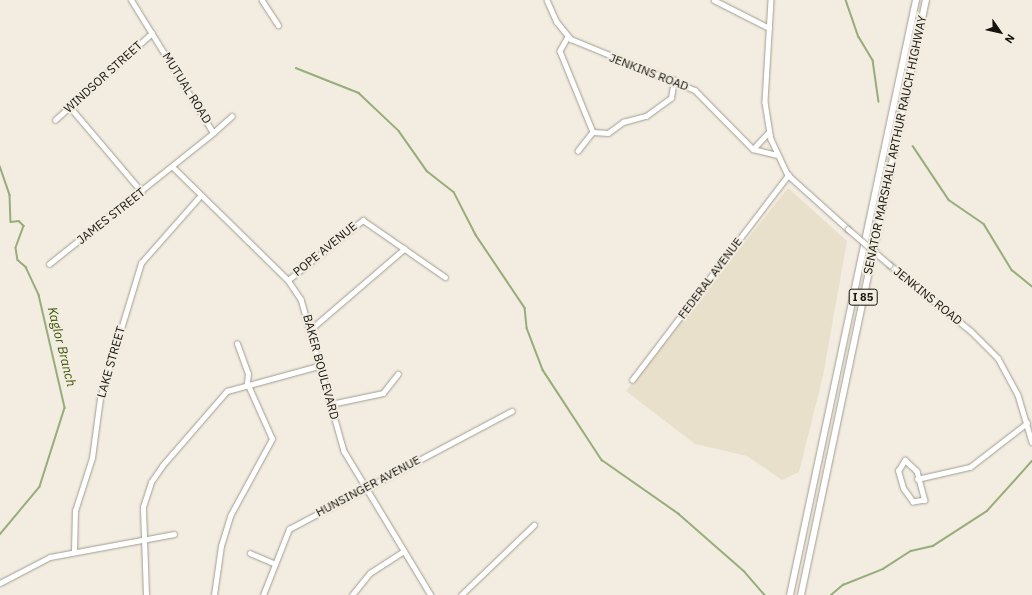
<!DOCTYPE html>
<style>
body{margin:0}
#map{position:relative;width:1032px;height:595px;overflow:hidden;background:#f2ede0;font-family:"IBM Plex Sans",sans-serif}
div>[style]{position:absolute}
.built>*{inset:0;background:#e9e0cc}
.stream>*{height:1.5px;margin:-0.75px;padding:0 0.75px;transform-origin:0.75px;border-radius:0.75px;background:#97ad7a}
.roads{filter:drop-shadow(0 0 1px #a29c91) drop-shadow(0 0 1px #a29c91)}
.minor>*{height:4.5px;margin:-2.25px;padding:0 2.25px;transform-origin:2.25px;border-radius:2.25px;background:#fff}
.highway>*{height:6px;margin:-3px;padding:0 3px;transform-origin:3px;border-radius:3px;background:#fff}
.bridges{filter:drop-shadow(0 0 1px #a29c91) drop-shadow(0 0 1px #a29c91)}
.minor-bridge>*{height:4.5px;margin:-2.25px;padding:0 2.25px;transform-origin:2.25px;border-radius:2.25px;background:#fff}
span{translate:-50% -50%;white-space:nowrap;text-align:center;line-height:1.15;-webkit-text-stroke:4px #f2ede0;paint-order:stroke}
.shield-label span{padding:1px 3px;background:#f2ede0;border:1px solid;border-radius:3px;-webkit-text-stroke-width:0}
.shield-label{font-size:11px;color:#16140f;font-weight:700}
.street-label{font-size:12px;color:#16140f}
.water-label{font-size:13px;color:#3d5707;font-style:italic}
.north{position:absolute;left:980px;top:12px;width:40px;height:40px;-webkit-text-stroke:3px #f2ede0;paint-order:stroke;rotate:124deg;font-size:11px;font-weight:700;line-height:16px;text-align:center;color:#16140f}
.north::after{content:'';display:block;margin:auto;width:14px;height:18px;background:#16140f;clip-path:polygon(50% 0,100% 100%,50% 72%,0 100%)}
</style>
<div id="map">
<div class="built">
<div style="clip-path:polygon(788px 188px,847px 241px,823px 376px,799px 472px,782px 480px,747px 456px,695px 444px,626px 391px)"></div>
</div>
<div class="stream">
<div style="left:846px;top:0;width:39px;rotate:71deg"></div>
<div style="left:859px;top:37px;width:27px;rotate:59deg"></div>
<div style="left:873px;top:60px;width:42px;rotate:81.9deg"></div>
<div style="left:296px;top:68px;width:68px;rotate:21.6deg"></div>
<div style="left:359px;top:93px;width:55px;rotate:43.5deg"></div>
<div style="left:399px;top:131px;width:49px;rotate:55deg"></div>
<div style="left:427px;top:171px;width:34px;rotate:38deg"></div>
<div style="left:454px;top:192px;width:48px;rotate:62.9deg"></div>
<div style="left:476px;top:235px;width:88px;rotate:56.1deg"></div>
<div style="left:525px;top:308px;width:20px;rotate:84deg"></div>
<div style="left:527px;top:328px;width:45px;rotate:69.1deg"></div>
<div style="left:543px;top:370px;width:108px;rotate:56.8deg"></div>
<div style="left:602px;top:460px;width:94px;rotate:35deg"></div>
<div style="left:679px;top:514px;width:86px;rotate:41.2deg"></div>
<div style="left:744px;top:571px;width:32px;rotate:49deg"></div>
<div style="left:913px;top:146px;width:65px;rotate:56.3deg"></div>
<div style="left:949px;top:200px;width:42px;rotate:34.4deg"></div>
<div style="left:984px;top:224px;width:54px;rotate:58.7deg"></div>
<div style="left:1012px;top:270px;width:26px;rotate:39deg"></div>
<div style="left:0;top:166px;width:31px;rotate:71deg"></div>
<div style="left:10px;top:195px;width:27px;rotate:88deg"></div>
<div style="left:11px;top:222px;width:8px;rotate:-7deg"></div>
<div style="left:19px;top:221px;width:7px;rotate:45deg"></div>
<div style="left:24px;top:226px;width:23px;rotate:110deg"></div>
<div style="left:16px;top:248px;width:12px;rotate:81deg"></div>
<div style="left:18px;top:260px;width:11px;rotate:41deg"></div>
<div style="left:26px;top:267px;width:31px;rotate:65deg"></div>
<div style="left:39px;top:295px;width:116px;rotate:77deg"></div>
<div style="left:65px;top:408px;width:83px;rotate:107.6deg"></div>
<div style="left:40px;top:487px;width:62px;rotate:129.8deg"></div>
<div style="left:831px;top:595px;width:16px;rotate:-40deg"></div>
<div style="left:843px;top:585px;width:43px;rotate:-21.8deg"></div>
<div style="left:883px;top:569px;width:33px;rotate:-33deg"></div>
<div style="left:911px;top:551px;width:23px;rotate:-13deg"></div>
<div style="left:933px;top:546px;width:64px;rotate:-32.9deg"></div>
<div style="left:987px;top:511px;width:67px;rotate:-48deg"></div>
</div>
<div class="roads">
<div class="minor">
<div style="left:262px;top:0;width:30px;rotate:57deg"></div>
<div style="left:547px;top:0;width:24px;rotate:66deg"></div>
<div style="left:557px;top:22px;width:22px;rotate:51deg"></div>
<div style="left:571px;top:39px;width:134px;rotate:22.4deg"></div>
<div style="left:695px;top:90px;width:83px;rotate:45.5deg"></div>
<div style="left:753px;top:149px;width:25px;rotate:14deg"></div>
<div style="left:714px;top:0;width:62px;rotate:27deg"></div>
<div style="left:771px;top:0;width:102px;rotate:93.4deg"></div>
<div style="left:765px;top:102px;width:37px;rotate:81deg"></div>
<div style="left:771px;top:139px;width:40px;rotate:65deg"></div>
<div style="left:788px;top:175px;width:81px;rotate:42deg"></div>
<div style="left:568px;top:37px;width:16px;rotate:120deg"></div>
<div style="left:560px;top:51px;width:87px;rotate:67.8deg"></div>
<div style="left:593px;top:132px;width:24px;rotate:128deg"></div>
<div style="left:70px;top:107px;width:111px;rotate:49.7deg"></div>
<div style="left:55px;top:120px;width:130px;rotate:-41.9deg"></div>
<div style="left:593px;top:132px;width:15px;rotate:4deg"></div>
<div style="left:608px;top:133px;width:19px;rotate:-36deg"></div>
<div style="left:623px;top:122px;width:24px;rotate:-15deg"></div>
<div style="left:646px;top:116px;width:31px;rotate:-36deg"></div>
<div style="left:671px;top:98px;width:18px;rotate:-81deg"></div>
<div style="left:213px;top:133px;width:25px;rotate:-42deg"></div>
<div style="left:753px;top:149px;width:23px;rotate:-47deg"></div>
<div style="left:173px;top:167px;width:161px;rotate:44.5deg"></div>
<div style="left:288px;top:280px;width:23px;rotate:56deg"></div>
<div style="left:301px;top:299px;width:158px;rotate:74.2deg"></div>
<div style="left:344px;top:451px;width:168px;rotate:58.9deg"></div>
<div style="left:49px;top:264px;width:210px;rotate:-38.6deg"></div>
<div style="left:213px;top:133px;width:156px;rotate:-121.7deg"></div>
<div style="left:890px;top:265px;width:104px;rotate:39.2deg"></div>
<div style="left:971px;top:331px;width:38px;rotate:45deg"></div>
<div style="left:998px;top:358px;width:42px;rotate:61.6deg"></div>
<div style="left:1018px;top:395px;width:49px;rotate:73.4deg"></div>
<div style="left:288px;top:280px;width:96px;rotate:-38.7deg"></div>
<div style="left:363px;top:220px;width:100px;rotate:34.8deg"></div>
<div style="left:311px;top:329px;width:123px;rotate:-40.7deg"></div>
<div style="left:632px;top:380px;width:258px;rotate:-52.7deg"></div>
<div style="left:331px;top:404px;width:53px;rotate:-11.9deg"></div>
<div style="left:383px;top:393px;width:24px;rotate:-52deg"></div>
<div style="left:905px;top:460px;width:16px;rotate:43deg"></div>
<div style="left:917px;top:471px;width:30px;rotate:75deg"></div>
<div style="left:925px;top:500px;width:12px;rotate:171deg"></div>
<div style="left:913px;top:502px;width:17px;rotate:-126deg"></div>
<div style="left:903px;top:488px;width:18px;rotate:-106deg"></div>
<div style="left:898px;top:471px;width:13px;rotate:-58deg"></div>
<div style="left:917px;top:479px;width:54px;rotate:-12.8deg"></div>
<div style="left:970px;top:467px;width:72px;rotate:-37.7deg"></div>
<div style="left:74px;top:551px;width:40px;rotate:-88.6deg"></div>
<div style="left:75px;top:511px;width:56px;rotate:-72.2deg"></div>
<div style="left:92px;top:458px;width:61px;rotate:-82.4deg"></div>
<div style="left:100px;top:398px;width:141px;rotate:-73.1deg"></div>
<div style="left:141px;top:263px;width:89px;rotate:-48.6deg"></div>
<div style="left:250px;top:553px;width:25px;rotate:23deg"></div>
<div style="left:0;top:583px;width:56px;rotate:-27.5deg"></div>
<div style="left:50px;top:557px;width:126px;rotate:-10.5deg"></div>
<div style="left:146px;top:595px;width:88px;rotate:-92deg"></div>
<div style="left:143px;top:507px;width:26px;rotate:-72deg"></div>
<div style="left:151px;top:482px;width:19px;rotate:-55deg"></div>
<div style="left:162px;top:466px;width:99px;rotate:-49.1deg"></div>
<div style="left:227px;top:391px;width:98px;rotate:-15.3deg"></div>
<div style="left:214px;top:595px;width:49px;rotate:-81.9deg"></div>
<div style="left:221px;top:546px;width:31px;rotate:-73deg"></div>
<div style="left:230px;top:516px;width:88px;rotate:-61.4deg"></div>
<div style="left:272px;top:439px;width:61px;rotate:-114.1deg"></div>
<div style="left:247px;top:383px;width:9px;rotate:-84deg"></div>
<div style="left:248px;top:374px;width:32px;rotate:-110deg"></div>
<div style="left:263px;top:595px;width:71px;rotate:-68.5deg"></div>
<div style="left:289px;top:529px;width:252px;rotate:-27.9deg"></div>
<div style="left:352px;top:595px;width:28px;rotate:-51deg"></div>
<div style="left:370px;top:573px;width:40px;rotate:-32.9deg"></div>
<div style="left:461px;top:595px;width:101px;rotate:-43.8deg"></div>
</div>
<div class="highway">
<div style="left:790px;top:595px;width:608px;rotate:-78.04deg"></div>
<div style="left:801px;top:595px;width:608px;rotate:-78.14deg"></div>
</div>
</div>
<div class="bridges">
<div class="minor-bridge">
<div style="left:848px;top:229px;width:55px;rotate:40.6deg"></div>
</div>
</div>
<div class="shield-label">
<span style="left:863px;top:297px">I 85</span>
</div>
<div class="street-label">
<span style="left:649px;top:72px;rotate:21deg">JENKINS ROAD</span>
<span style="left:103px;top:77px;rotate:-42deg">WINDSOR STREET</span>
<span style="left:187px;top:88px;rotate:58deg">MUTUAL ROAD</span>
<span style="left:895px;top:145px;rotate:-78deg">SENATOR MARSHALL ARTHUR RAUCH HIGHWAY</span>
<span style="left:111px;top:216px;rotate:-38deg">JAMES STREET</span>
<span style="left:325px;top:249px;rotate:-39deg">POPE AVENUE</span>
<span style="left:710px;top:278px;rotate:-53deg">FEDERAL AVENUE</span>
<span style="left:928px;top:296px;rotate:39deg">JENKINS ROAD</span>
<span style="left:111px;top:362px;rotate:-74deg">LAKE STREET</span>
<span style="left:321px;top:367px;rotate:75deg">BAKER BOULEVARD</span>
<span style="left:368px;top:486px;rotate:-28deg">HUNSINGER AVENUE</span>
</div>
<div class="water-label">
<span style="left:61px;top:347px;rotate:76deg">Kaglor Branch</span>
</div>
<div class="north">N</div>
</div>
